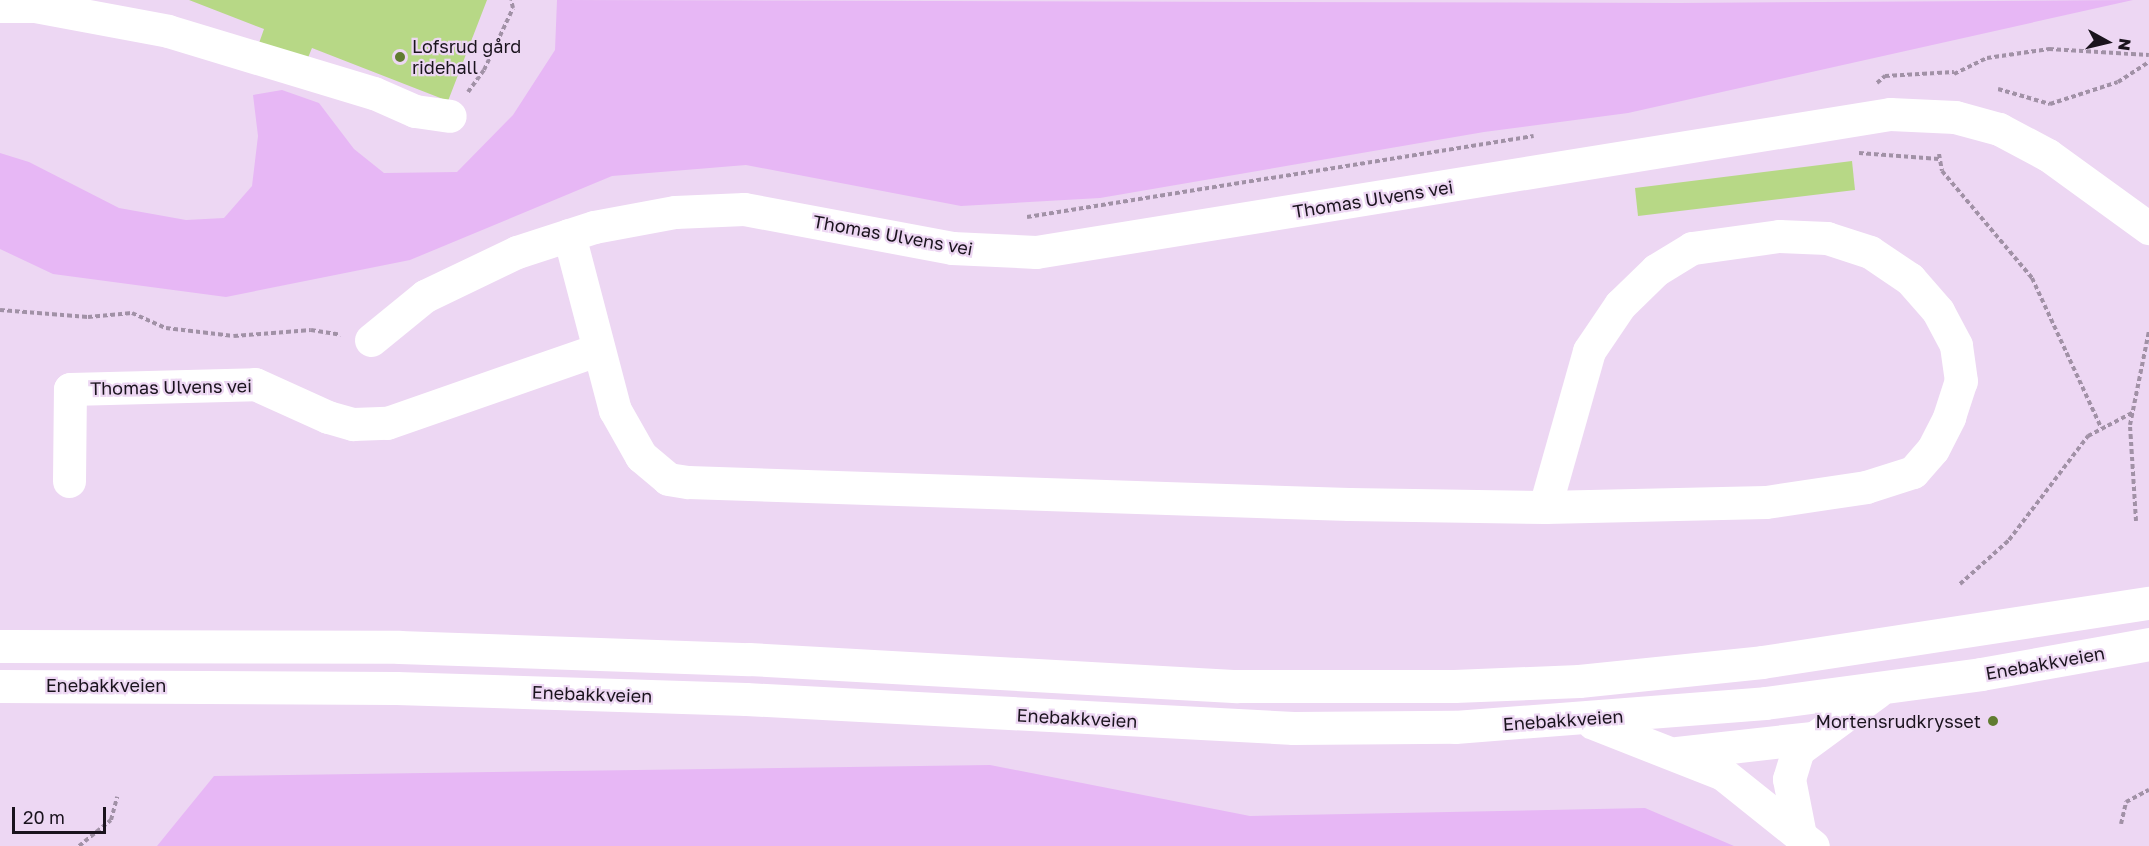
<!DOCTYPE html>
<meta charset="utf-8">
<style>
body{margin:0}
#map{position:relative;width:2149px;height:846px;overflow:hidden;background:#edd7f3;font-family:"Golos Text",sans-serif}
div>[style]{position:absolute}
.green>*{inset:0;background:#e7b7f5}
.building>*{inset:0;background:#b7d886}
.path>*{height:4px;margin-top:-2px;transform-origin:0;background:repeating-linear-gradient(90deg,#a191a6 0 4.5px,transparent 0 7.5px)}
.minor>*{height:33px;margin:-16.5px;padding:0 16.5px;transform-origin:16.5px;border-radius:16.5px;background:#fff}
.highway>*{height:33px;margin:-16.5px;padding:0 16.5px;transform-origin:16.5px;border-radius:16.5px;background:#fff}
.dots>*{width:16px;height:16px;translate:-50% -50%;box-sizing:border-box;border:3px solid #edd7f3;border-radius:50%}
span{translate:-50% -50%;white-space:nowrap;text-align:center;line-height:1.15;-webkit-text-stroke:4.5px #edd7f3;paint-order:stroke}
.poi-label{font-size:18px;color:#1a131d}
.left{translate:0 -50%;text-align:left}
.right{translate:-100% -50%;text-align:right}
.street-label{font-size:18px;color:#1a131d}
.north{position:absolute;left:2077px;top:12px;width:60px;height:60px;-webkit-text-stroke:4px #edd7f3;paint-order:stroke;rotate:98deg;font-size:16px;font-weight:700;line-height:24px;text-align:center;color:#1a131d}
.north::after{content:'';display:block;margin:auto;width:21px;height:27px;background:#1a131d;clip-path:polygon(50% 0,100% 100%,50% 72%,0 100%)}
.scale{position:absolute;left:12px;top:807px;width:94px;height:27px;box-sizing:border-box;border:3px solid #1a131d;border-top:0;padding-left:8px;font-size:18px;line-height:21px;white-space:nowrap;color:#1a131d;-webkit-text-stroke:4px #edd7f3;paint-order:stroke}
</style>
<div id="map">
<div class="green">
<div style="clip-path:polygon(557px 0,1679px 3px,2133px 0,1628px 113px,1484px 132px,1100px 198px,961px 206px,746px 165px,612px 176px,410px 260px,226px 297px,53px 274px,0 249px,0 153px,29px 162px,119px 208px,186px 220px,224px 218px,252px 186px,258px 136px,253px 95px,282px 90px,319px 103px,354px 149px,384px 173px,457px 172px,513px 115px,555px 50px)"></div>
<div style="clip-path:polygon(990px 765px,1250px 816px,1645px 808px,1734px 846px,157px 846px,214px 776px)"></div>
</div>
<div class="building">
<div style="clip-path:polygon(189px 0,487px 0,448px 101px,312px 48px,305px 65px,258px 46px,264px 29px)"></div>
<div style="clip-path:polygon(1852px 161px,1855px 190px,1638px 216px,1635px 188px)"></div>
</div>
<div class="path">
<div style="left:1954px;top:74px;width:37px;rotate:-26deg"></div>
<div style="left:1987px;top:58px;width:63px;rotate:-8.3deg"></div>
<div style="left:2049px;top:49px;width:100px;rotate:3.4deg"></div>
<div style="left:1877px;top:83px;width:11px;rotate:-41deg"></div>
<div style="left:1885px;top:76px;width:69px;rotate:-3.3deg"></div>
<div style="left:1998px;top:89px;width:54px;rotate:16.1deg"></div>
<div style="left:2050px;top:104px;width:71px;rotate:-17.9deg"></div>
<div style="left:2118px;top:82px;width:37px;rotate:-33deg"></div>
<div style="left:468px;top:92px;width:27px;rotate:-54deg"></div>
<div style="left:484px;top:70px;width:68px;rotate:-64.9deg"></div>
<div style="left:513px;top:8px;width:8px;rotate:-104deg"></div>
<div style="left:1859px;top:153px;width:80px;rotate:4.3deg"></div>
<div style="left:1939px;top:154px;width:17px;rotate:80deg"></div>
<div style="left:1942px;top:171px;width:140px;rotate:49.9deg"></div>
<div style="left:2032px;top:278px;width:164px;rotate:65.2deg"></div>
<div style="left:1027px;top:217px;width:513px;rotate:-9.08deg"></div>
<div style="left:0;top:310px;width:88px;rotate:4.5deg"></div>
<div style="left:88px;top:317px;width:44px;rotate:-5.2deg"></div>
<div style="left:132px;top:313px;width:37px;rotate:24deg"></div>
<div style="left:166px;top:328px;width:68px;rotate:6.7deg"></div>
<div style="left:234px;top:336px;width:77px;rotate:-4.5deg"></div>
<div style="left:311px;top:330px;width:30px;rotate:9deg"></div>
<div style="left:2136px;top:521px;width:96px;rotate:-93.6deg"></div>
<div style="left:2130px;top:425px;width:96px;rotate:-78.6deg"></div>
<div style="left:1960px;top:584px;width:66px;rotate:-41.9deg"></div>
<div style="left:2009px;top:540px;width:131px;rotate:-52.8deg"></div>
<div style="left:2088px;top:436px;width:50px;rotate:-27.6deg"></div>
<div style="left:2121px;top:824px;width:23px;rotate:-77deg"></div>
<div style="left:2126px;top:802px;width:26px;rotate:-28deg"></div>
<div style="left:79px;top:846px;width:41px;rotate:-39.1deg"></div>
<div style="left:111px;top:820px;width:24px;rotate:-75deg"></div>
</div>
<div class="minor">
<div style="left:0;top:6px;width:35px"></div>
<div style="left:35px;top:6px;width:135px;rotate:10.6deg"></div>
<div style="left:168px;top:31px;width:215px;rotate:16.8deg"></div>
<div style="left:374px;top:93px;width:45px;rotate:23.7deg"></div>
<div style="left:415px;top:111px;width:35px;rotate:8deg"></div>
<div style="left:569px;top:235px;width:181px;rotate:75.3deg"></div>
<div style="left:615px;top:410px;width:53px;rotate:60.5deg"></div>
<div style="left:641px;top:456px;width:35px;rotate:40deg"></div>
<div style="left:668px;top:479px;width:20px;rotate:9deg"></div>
<div style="left:688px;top:482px;width:661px;rotate:1.91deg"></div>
<div style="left:1349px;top:504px;width:196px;rotate:0.9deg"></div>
<div style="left:1545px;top:507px;width:221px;rotate:-1.3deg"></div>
<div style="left:1766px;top:502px;width:101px;rotate:-8.5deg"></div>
<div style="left:1866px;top:487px;width:49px;rotate:-17.7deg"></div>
<div style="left:1913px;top:472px;width:30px;rotate:-49deg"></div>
<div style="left:1933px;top:449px;width:36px;rotate:-63deg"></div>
<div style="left:1949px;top:417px;width:38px;rotate:-72deg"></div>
<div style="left:1961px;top:381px;width:36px;rotate:-98deg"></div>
<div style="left:1956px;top:345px;width:38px;rotate:-118deg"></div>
<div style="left:1938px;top:311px;width:43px;rotate:-131.2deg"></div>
<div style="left:1910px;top:279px;width:48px;rotate:-146deg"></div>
<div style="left:1870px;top:252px;width:45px;rotate:-162deg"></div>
<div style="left:1827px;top:238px;width:48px;rotate:-177.6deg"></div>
<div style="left:1779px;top:236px;width:88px;rotate:172.1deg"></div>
<div style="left:1692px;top:248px;width:42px;rotate:148.6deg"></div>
<div style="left:1656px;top:270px;width:50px;rotate:135.8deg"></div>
<div style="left:1620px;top:305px;width:55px;rotate:124deg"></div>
<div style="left:1589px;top:351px;width:162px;rotate:105.8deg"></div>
<div style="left:371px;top:340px;width:70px;rotate:-39.2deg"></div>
<div style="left:425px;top:296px;width:102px;rotate:-25.6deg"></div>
<div style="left:517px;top:252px;width:81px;rotate:-18deg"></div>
<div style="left:594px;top:227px;width:82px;rotate:-10.5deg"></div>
<div style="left:675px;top:212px;width:69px;rotate:-2.5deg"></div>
<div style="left:744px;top:209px;width:212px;rotate:10.6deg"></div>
<div style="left:952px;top:248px;width:84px;rotate:2.7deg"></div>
<div style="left:1036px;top:252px;width:865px;rotate:-9.18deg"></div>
<div style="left:1890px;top:114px;width:65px;rotate:2.6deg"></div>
<div style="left:1955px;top:117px;width:46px;rotate:15.3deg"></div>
<div style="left:1999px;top:129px;width:55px;rotate:28deg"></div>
<div style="left:2048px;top:155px;width:125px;rotate:35.9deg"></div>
<div style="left:69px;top:481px;width:92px;rotate:-89.4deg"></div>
<div style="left:70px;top:389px;width:185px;rotate:-1.5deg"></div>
<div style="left:255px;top:384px;width:80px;rotate:24.3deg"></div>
<div style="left:328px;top:417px;width:26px;rotate:16deg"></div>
<div style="left:353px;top:424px;width:34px;rotate:-2deg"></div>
<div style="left:387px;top:423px;width:222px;rotate:-19.2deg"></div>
<div style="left:1677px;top:753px;width:134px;rotate:-6.4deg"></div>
</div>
<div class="highway">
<div style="left:0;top:646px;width:399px;rotate:0.1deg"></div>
<div style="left:399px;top:647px;width:350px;rotate:2deg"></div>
<div style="left:749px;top:659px;width:489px;rotate:3.2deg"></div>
<div style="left:1237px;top:686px;width:217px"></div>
<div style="left:1454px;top:686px;width:125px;rotate:-2.3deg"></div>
<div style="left:1579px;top:681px;width:184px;rotate:-5.9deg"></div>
<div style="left:1762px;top:662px;width:391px;rotate:-8.7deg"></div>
<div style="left:0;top:686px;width:396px;rotate:0.3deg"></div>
<div style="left:396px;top:688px;width:350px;rotate:1.8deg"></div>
<div style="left:746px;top:699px;width:548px;rotate:3.03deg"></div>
<div style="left:1293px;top:728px;width:162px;rotate:-0.4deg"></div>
<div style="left:1455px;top:727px;width:311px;rotate:-4.4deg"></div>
<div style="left:1765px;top:703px;width:218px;rotate:-7.6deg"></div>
<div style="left:1981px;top:674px;width:171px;rotate:-10.1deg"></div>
<div style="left:1593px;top:723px;width:140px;rotate:21.4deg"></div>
<div style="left:1723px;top:774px;width:115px;rotate:38.7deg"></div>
<div style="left:1799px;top:830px;width:52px;rotate:-101.1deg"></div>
<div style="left:1789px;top:779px;width:30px;rotate:-73deg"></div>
<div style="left:1798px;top:750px;width:98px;rotate:-36.3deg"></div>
</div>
<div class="dots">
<div style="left:400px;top:57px;background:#607c30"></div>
<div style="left:1993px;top:721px;background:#607c30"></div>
</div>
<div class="poi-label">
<span class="left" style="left:412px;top:57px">Lofsrud gård<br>ridehall</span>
<span class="right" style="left:1981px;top:721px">Mortensrudkrysset</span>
</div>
<div class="street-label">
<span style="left:1373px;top:199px;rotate:-9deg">Thomas Ulvens vei</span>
<span style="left:893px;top:235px;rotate:10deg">Thomas Ulvens vei</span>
<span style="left:171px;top:387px;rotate:-1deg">Thomas Ulvens vei</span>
<span style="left:2045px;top:663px;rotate:-10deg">Enebakkveien</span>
<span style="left:106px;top:685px">Enebakkveien</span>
<span style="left:592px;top:694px;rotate:2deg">Enebakkveien</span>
<span style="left:1077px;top:718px;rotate:3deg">Enebakkveien</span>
<span style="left:1563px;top:720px;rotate:-4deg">Enebakkveien</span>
</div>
<div class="north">N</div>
<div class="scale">20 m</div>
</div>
